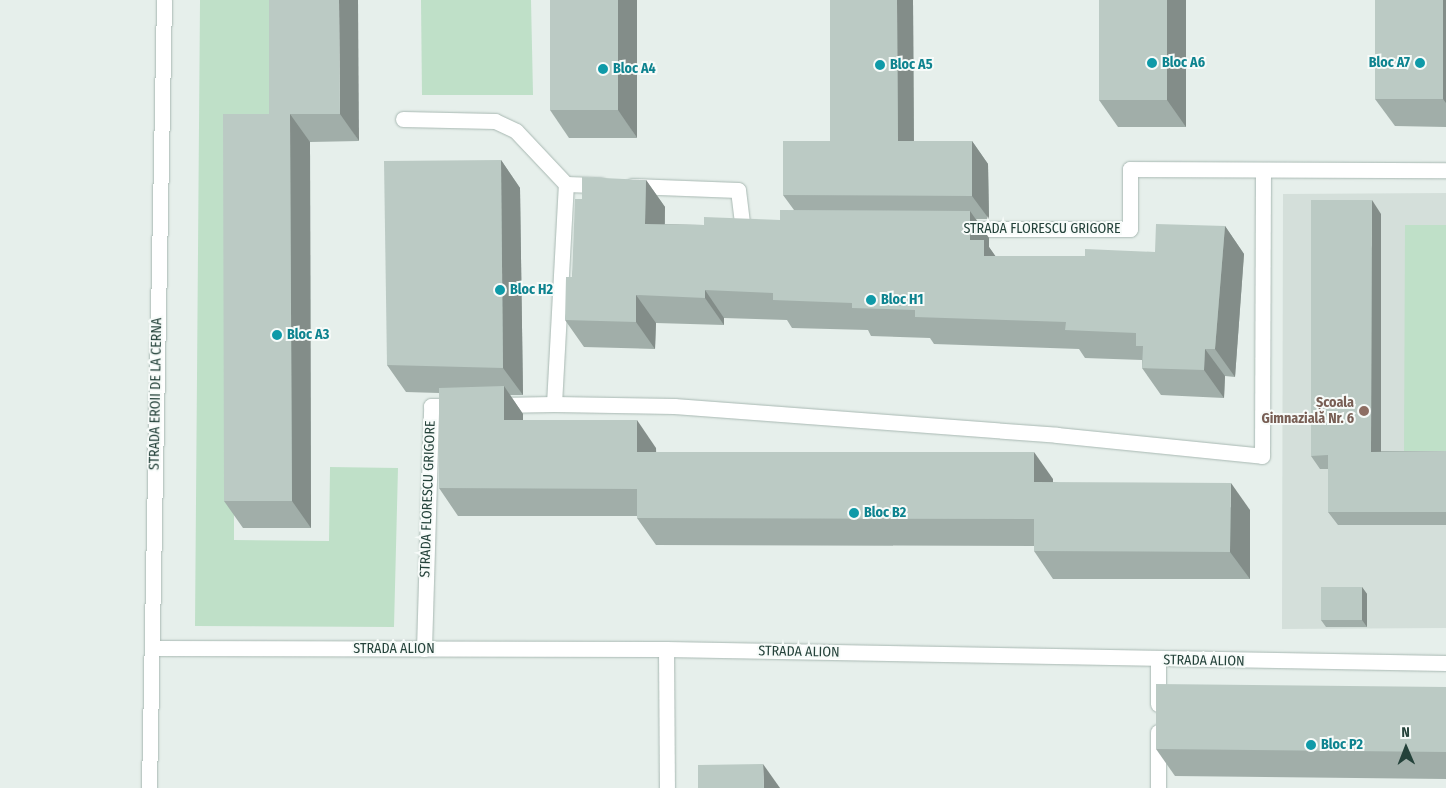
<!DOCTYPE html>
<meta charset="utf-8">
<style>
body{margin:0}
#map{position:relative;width:1446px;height:788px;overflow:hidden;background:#e6efeb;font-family:"Fira Sans Condensed",sans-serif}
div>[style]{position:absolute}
.built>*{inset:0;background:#d4dfda}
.green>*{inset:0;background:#bfe0c8}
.roads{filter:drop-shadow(0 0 1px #a8b8b2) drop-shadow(0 0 1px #a8b8b2)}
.minor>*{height:15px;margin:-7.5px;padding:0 7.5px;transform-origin:7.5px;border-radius:7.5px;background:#fff}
.wall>*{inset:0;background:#a1aea9}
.shaded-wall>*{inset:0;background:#838d89}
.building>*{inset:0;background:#bbcac4}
.dots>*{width:14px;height:14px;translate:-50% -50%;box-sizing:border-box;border:2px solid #f7fbf9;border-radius:50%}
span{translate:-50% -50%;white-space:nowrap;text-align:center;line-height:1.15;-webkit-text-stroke:4px #f7fbf9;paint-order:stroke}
.culture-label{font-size:14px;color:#0d838f;font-weight:700}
.left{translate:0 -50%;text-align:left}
.right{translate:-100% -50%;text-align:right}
.street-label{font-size:14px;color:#24423a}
.education-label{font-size:14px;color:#785e54;font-weight:700}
.north{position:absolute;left:1381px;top:723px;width:50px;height:50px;-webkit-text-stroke:4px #f7fbf9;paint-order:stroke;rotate:359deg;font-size:14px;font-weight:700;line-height:20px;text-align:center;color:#24423a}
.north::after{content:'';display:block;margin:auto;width:18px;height:22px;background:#24423a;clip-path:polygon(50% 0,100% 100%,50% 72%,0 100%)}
</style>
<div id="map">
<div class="built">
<div style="clip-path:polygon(1446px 193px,1446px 628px,1282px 629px,1283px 194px)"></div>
</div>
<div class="green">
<div style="clip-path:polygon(200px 0,277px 0,277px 133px,234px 136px,234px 540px,329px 541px,330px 467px,398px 468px,394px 627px,195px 626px)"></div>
<div style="clip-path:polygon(421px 0,531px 0,533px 95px,422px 95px)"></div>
<div style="clip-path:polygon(1405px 225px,1446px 225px,1446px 455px,1404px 455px)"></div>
</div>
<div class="roads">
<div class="minor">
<div style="left:403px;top:119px;width:92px;rotate:1.2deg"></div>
<div style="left:495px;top:121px;width:23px;rotate:25deg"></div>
<div style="left:516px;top:131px;width:73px;rotate:46.7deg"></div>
<div style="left:632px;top:186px;width:106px;rotate:2.2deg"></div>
<div style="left:738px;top:190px;width:38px;rotate:83deg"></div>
<div style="left:743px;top:228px;width:10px"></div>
<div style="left:963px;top:229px;width:167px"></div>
<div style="left:1130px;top:229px;width:60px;rotate:-90deg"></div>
<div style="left:1130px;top:169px;width:316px;rotate:0.2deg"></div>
<div style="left:554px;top:404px;width:120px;rotate:1deg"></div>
<div style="left:674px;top:406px;width:384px;rotate:4.3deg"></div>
<div style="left:1057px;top:435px;width:206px;rotate:5.8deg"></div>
<div style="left:1262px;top:456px;width:284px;rotate:-89.8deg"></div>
<div style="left:497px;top:405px;width:57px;rotate:-1deg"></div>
<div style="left:554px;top:404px;width:220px;rotate:-86.9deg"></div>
<div style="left:566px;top:184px;width:35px;rotate:2deg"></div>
<div style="left:152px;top:648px;width:514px;rotate:0.11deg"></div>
<div style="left:666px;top:649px;width:780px;rotate:1.03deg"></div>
<div style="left:424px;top:649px;width:243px;rotate:-88.3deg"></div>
<div style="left:431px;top:406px;width:28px"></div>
<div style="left:666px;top:649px;width:139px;rotate:89.6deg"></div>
<div style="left:1158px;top:704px;width:44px;rotate:-90deg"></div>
<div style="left:149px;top:788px;width:788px;rotate:-88.91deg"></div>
<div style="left:1158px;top:788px;width:56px;rotate:-90deg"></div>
</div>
</div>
<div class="wall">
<div style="clip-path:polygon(269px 0,359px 141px,310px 142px,311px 528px,243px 528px,224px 501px,269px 114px)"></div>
<div style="clip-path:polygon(550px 0,637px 138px,569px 138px,550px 110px)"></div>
<div style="clip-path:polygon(830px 0,913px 0,914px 141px,972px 141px,988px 164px,989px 219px,976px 219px,989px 238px,989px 247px,995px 256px,1085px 256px,1155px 252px,1225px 226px,1244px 254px,1235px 377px,1225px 376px,1224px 398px,1161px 395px,1142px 368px,1142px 360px,1085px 358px,1079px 349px,934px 344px,930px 338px,871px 336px,868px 330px,792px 328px,787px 320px,724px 318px,724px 325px,656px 323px,655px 349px,584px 347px,565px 320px,572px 277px,582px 199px,646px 180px,665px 207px,665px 224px,704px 225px,780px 220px,794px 210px,783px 195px,830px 141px)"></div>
<div style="clip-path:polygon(1099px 0,1186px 0,1186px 127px,1118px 127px,1099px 100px)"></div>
<div style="clip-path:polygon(1446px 0,1446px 127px,1395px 126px,1375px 99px)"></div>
<div style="clip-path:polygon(501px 160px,520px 188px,523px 395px,510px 395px,523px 414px,523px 420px,656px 448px,656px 452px,1053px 479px,1053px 482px,1250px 510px,1250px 579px,1053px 579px,1034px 551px,1034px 546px,656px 545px,637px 518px,637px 516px,458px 516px,439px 488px,439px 393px,406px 392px,387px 365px)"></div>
<div style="clip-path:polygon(1381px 214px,1381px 451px,1446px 451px,1446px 525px,1338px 525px,1328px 512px,1328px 469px,1320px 469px,1311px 456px)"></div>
<div style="clip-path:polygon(1362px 587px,1367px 594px,1367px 627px,1326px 627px,1321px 620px)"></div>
<div style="clip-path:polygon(1446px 687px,1446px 779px,1175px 776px,1156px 749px)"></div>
</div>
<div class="shaded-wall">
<div style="clip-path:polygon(339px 0,358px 0,359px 141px,340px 114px)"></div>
<div style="clip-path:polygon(618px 0,637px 0,637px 138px,618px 110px)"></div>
<div style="clip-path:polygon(897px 0,913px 0,914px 164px,898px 141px)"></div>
<div style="clip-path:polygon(1167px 0,1186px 0,1186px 127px,1167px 100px)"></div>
<div style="clip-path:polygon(1443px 0,1446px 0,1446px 103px,1443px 99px)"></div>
<div style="clip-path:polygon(290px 114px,310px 142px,311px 528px,292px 501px)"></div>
<div style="clip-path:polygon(972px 141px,988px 164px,989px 219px,972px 196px)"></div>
<div style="clip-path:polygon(501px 160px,520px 188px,523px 395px,503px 368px)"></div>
<div style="clip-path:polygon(646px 180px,665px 207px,664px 251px,645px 224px)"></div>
<div style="clip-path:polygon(1372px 200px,1381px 214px,1381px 465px,1371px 452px)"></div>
<div style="clip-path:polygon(970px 211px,989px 238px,989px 247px,1004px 268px,1003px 283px,970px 240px)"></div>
<div style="clip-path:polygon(1225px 226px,1244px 254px,1235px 377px,1215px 349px)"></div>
<div style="clip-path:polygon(705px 290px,724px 318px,724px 325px,705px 298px)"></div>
<div style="clip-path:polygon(636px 295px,656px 323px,655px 349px,636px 322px)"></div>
<div style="clip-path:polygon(1205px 349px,1225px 376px,1224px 398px,1204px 370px)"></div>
<div style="clip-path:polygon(504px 386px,523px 414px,523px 447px,504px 420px)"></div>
<div style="clip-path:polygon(637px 420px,656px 448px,657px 479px,637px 452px)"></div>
<div style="clip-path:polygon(1034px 452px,1053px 479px,1053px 510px,1034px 482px)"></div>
<div style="clip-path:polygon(1231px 483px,1250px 510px,1250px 579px,1230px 552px)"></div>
<div style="clip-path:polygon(1362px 587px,1367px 594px,1367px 627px,1362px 620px)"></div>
<div style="clip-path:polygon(763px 764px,780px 788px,764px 788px)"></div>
</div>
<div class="building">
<div style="clip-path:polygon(269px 0,339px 0,340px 114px,290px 114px,292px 501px,224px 501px,223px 114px,269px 114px)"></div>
<div style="clip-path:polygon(550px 0,618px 0,618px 110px,550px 110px)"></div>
<div style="clip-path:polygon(830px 0,897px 0,898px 141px,972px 141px,972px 196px,783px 195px,783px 141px,830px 141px)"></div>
<div style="clip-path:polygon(1099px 0,1167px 0,1167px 100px,1099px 100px)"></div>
<div style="clip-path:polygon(1375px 0,1443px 0,1443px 99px,1375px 99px)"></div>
<div style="clip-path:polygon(501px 160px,503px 368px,387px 365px,384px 161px)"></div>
<div style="clip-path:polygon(582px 177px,646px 180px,645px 224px,704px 225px,704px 217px,780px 220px,780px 210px,970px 211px,970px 240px,984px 240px,984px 256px,1085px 256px,1085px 249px,1155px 252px,1156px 224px,1225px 226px,1215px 349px,1205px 349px,1204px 370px,1142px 368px,1143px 346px,1136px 346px,1136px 333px,1065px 330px,1066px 322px,915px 317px,915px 310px,852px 308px,852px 303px,773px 300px,773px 293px,705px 290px,705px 298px,636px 295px,636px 322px,565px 320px,566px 277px,572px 277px,575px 199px,582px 199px)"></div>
<div style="clip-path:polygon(1311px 200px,1372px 200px,1371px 452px,1446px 451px,1446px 512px,1328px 512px,1328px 455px,1311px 456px)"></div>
<div style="clip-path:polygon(504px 386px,504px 420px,637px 420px,637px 452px,1034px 452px,1034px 482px,1231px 483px,1230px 552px,1034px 551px,1034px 519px,637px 518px,637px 489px,439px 488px,439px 388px)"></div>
<div style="clip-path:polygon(1321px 587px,1362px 587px,1362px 620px,1321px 620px)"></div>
<div style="clip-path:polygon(1156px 684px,1446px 687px,1446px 752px,1156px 749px)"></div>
<div style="clip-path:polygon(763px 764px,764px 788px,698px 788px,698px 765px)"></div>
</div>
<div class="dots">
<div style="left:1152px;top:63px;background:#0f9aa8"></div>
<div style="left:1420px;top:63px;background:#0f9aa8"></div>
<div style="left:880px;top:65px;background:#0f9aa8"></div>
<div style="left:603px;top:69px;background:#0f9aa8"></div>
<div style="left:500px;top:290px;background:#0f9aa8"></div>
<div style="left:871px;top:300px;background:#0f9aa8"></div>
<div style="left:277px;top:335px;background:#0f9aa8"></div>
<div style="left:1364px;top:411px;background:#8d6e63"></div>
<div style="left:854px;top:513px;background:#0f9aa8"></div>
<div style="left:1311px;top:745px;background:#0f9aa8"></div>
</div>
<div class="culture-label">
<span class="left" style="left:1162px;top:63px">Bloc A6</span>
<span class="right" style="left:1410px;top:63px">Bloc A7</span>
<span class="left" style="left:890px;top:65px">Bloc A5</span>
<span class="left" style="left:613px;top:69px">Bloc A4</span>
<span class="left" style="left:510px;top:290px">Bloc H2</span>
<span class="left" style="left:881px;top:300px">Bloc H1</span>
<span class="left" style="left:287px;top:335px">Bloc A3</span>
<span class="left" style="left:864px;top:513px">Bloc B2</span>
<span class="left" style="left:1321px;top:745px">Bloc P2</span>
</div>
<div class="street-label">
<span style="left:1042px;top:229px">STRADA FLORESCU GRIGORE</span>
<span style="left:156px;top:394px;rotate:-89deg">STRADA EROII DE LA CERNA</span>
<span style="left:428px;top:499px;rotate:-88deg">STRADA FLORESCU GRIGORE</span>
<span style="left:394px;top:649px">STRADA ALION</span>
<span style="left:799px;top:652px;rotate:1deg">STRADA ALION</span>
<span style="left:1204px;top:661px;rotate:1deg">STRADA ALION</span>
</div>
<div class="education-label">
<span class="right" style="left:1354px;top:411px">Școala<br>Gimnazială Nr. 6</span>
</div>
<div class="north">N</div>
</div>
